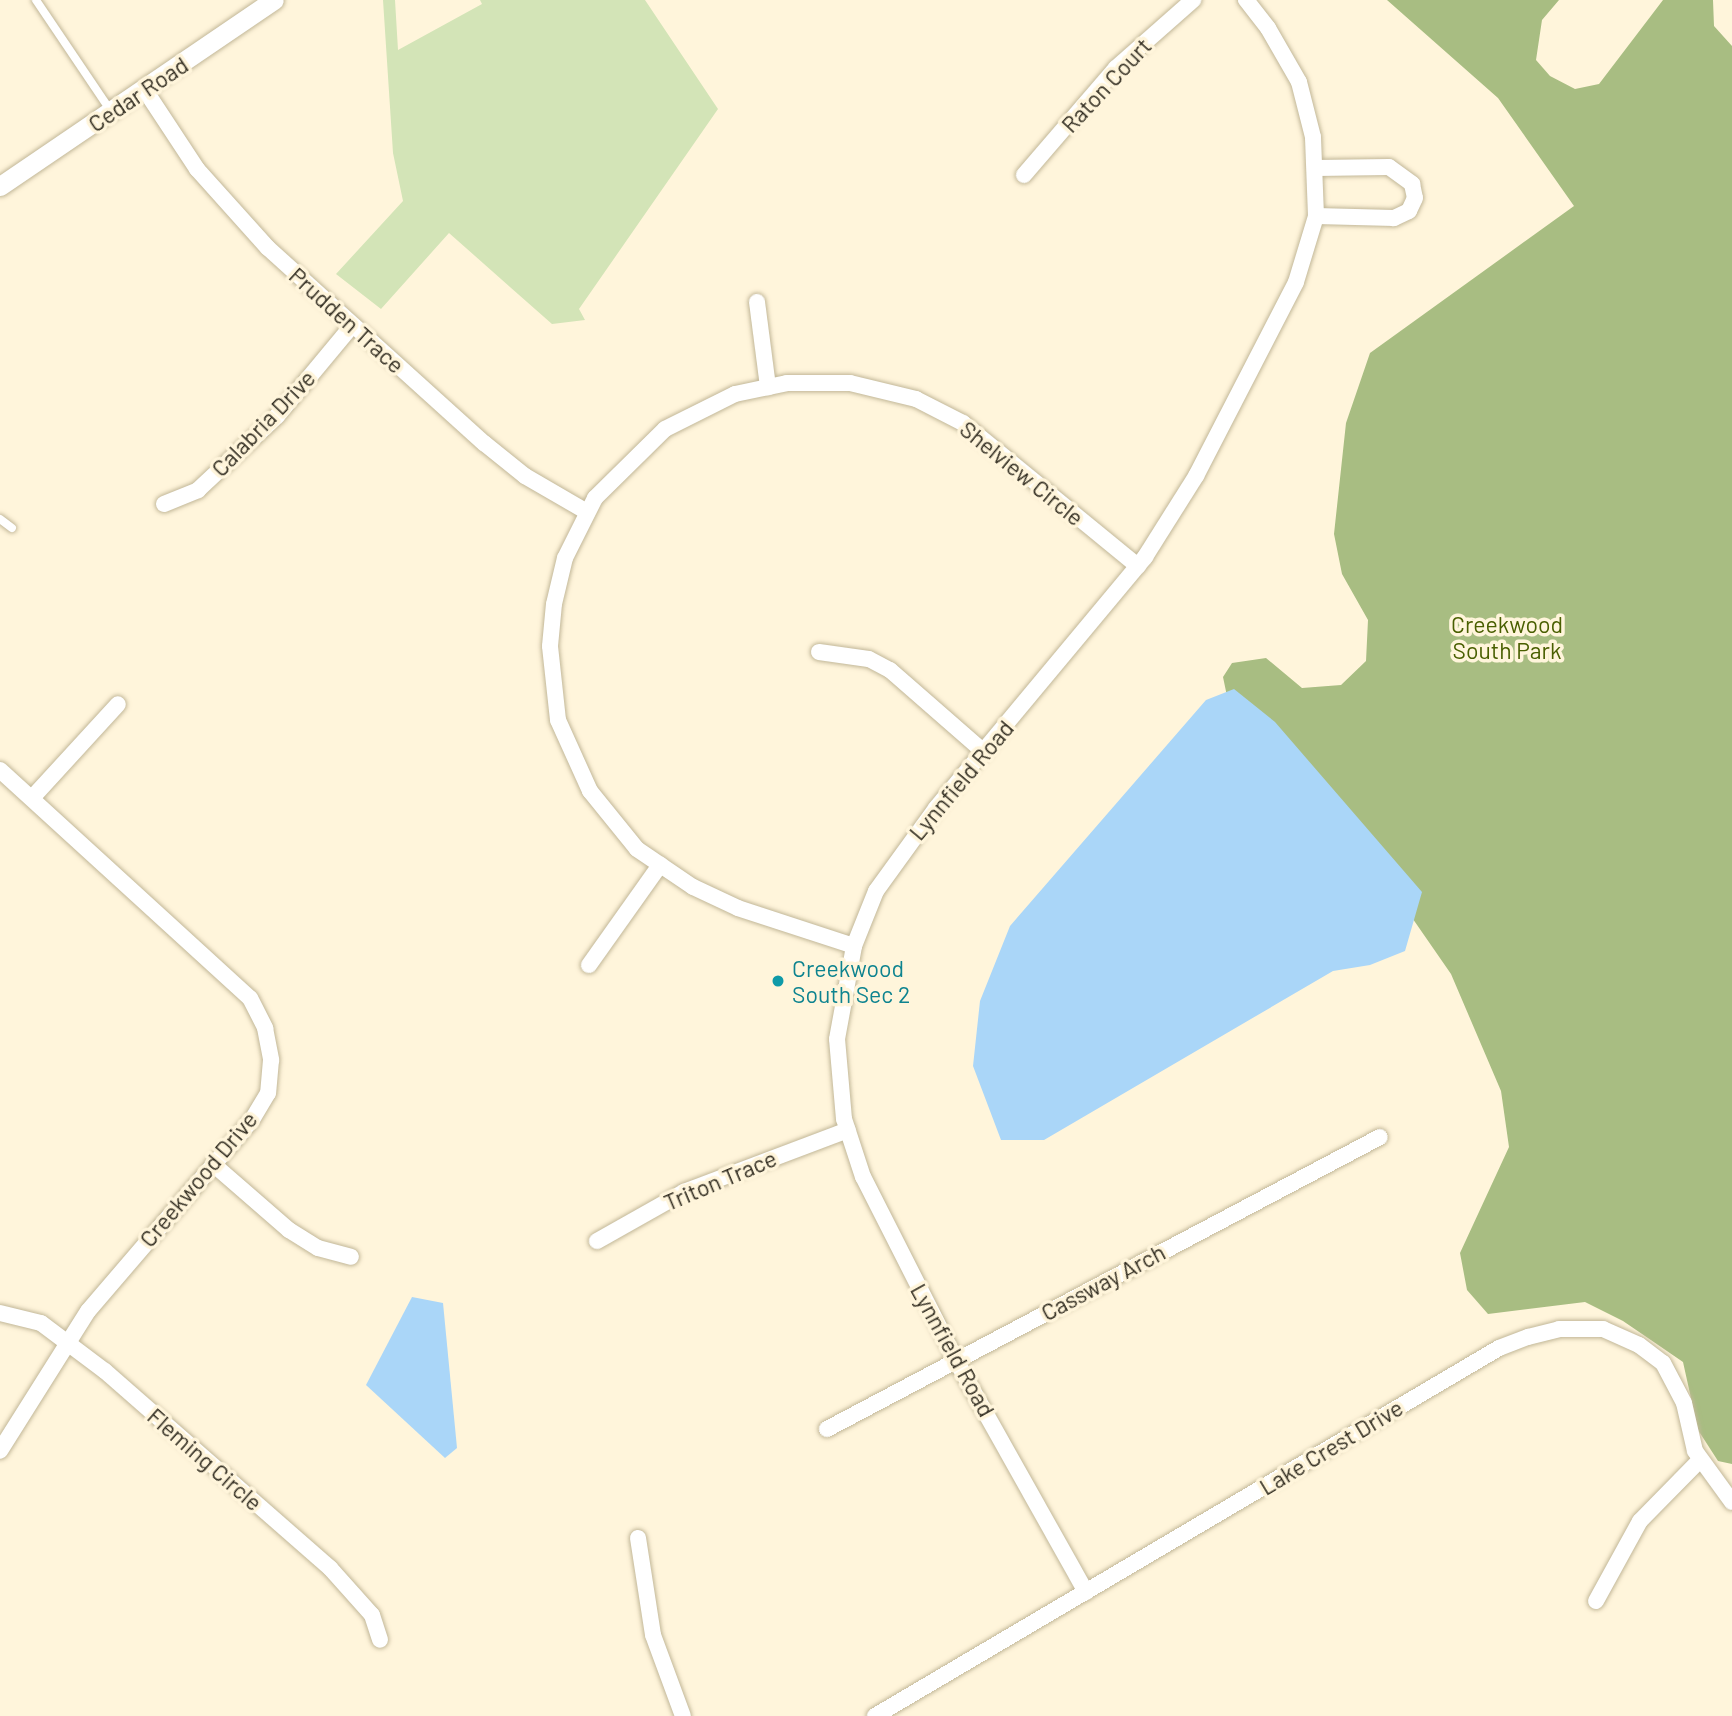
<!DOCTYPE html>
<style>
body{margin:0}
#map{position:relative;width:1732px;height:1716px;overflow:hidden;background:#fff5db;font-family:Barlow,sans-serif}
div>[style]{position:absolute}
.green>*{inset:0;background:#d3e4b7}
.forest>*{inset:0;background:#a8bd82}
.water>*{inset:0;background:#aad6f8}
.roads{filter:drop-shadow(0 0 2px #c2b798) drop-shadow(0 0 2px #c2b798)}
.service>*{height:8px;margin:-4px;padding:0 4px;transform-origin:4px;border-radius:4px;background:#fff}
.minor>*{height:16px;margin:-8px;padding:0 8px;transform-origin:8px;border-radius:8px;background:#fff}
.tertiary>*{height:19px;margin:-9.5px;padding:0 9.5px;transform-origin:9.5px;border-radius:9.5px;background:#fff}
.dots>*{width:19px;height:19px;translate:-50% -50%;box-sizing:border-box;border:4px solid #fff5db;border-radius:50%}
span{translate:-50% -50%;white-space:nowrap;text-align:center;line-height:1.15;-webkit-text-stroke:7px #fff5db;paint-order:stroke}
.street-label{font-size:23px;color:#322d21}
.park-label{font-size:23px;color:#495f00}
.culture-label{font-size:23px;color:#0d838f}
.left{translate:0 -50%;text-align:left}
</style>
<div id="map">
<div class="green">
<div style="clip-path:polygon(383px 0,395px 0,398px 50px,482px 4px,480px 0,645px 0,718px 109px,579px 309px,585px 320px,552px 324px,449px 233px,381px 309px,336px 274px,403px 201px,393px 153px)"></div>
</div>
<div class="forest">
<div style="clip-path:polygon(1387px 0,1559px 0,1542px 20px,1536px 60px,1550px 76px,1575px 89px,1599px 84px,1663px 0,1713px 0,1714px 26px,1732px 46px,1732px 1464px,1718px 1461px,1698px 1430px,1683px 1362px,1623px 1321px,1585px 1302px,1488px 1314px,1467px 1290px,1460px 1253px,1509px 1147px,1501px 1091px,1451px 974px,1334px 805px,1228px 701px,1223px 677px,1232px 663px,1266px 658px,1302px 688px,1341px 685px,1366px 661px,1368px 620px,1342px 574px,1334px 534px,1346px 423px,1370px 353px,1574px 206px,1498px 98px)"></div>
</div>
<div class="water">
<div style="clip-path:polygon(1234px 689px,1275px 722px,1422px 892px,1405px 951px,1370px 965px,1333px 971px,1044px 1140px,1001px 1140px,973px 1066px,980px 1001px,1010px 926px,1206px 700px)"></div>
<div style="clip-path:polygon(412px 1297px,443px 1303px,457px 1448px,445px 1458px,366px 1385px)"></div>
</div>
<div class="roads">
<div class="service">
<div style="left:36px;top:0;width:134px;rotate:56deg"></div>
<div style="left:0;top:519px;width:15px;rotate:37deg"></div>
</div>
<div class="minor">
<div style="left:145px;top:90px;width:95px;rotate:56.6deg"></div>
<div style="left:197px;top:169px;width:106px;rotate:48.1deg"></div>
<div style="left:268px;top:248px;width:291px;rotate:42.1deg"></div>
<div style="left:484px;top:443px;width:53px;rotate:38.8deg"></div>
<div style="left:525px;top:476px;width:72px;rotate:30.1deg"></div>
<div style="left:1316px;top:168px;width:73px;rotate:-0.8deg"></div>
<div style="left:1389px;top:167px;width:29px;rotate:36deg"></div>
<div style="left:1412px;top:184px;width:14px;rotate:78deg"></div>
<div style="left:1415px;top:198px;width:14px;rotate:115deg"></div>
<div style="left:1409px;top:211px;width:17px;rotate:155deg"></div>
<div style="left:1394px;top:218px;width:78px;rotate:-178.5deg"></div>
<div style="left:1024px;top:175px;width:141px;rotate:-49.3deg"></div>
<div style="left:1116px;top:68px;width:103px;rotate:-41.4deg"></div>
<div style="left:757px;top:302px;width:86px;rotate:82.6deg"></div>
<div style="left:164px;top:504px;width:37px;rotate:-22deg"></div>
<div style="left:198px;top:490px;width:108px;rotate:-43.1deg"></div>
<div style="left:277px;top:416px;width:116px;rotate:-50.3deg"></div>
<div style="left:819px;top:652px;width:50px;rotate:8deg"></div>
<div style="left:869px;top:659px;width:24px;rotate:28deg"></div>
<div style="left:890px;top:670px;width:125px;rotate:41.1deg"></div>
<div style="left:0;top:770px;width:338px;rotate:42.4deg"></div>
<div style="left:250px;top:998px;width:34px;rotate:63deg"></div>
<div style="left:265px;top:1028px;width:33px;rotate:79deg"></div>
<div style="left:271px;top:1060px;width:33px;rotate:95deg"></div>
<div style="left:268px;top:1093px;width:33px;rotate:121deg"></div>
<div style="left:251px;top:1121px;width:250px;rotate:130.6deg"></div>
<div style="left:88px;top:1311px;width:165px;rotate:122.2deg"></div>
<div style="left:32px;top:798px;width:127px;rotate:-47.5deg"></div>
<div style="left:854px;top:946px;width:122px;rotate:-161.9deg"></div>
<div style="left:738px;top:908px;width:50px;rotate:-155deg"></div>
<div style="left:693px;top:887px;width:68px;rotate:-145.8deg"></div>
<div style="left:637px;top:849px;width:75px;rotate:-129deg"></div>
<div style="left:590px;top:791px;width:78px;rotate:-114.3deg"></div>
<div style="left:558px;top:720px;width:74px;rotate:-96.2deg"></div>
<div style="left:550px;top:646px;width:42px;rotate:-84.6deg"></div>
<div style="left:554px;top:604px;width:47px;rotate:-76.6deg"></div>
<div style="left:565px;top:558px;width:67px;rotate:-63.4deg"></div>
<div style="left:595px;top:498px;width:98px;rotate:-44.6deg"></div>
<div style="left:665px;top:429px;width:78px;rotate:-26.6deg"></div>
<div style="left:735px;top:394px;width:53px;rotate:-11.9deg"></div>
<div style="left:787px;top:383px;width:63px"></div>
<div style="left:850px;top:383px;width:68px;rotate:13.6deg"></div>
<div style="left:916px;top:399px;width:53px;rotate:27.1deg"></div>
<div style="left:963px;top:423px;width:226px;rotate:39.3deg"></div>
<div style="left:589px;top:965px;width:123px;rotate:-54.6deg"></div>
<div style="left:213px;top:1164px;width:101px;rotate:41deg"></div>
<div style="left:289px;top:1230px;width:34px;rotate:32deg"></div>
<div style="left:318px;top:1248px;width:34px;rotate:15deg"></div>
<div style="left:597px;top:1241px;width:100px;rotate:-29.4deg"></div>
<div style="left:684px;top:1192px;width:175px;rotate:-20.7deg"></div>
<div style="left:0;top:1313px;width:42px;rotate:13.7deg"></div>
<div style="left:41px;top:1323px;width:80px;rotate:36.9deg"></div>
<div style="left:105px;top:1371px;width:299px;rotate:41.2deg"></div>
<div style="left:330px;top:1568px;width:63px;rotate:48.2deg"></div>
<div style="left:372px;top:1615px;width:26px;rotate:72deg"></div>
<div style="left:827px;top:1429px;width:625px;rotate:-27.84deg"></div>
<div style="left:638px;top:1538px;width:98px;rotate:81.2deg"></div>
<div style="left:653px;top:1635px;width:86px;rotate:69.7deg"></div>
<div style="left:1086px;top:1592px;width:266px;rotate:-119.3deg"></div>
<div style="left:956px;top:1360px;width:205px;rotate:-116.9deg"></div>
<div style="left:863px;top:1177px;width:61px;rotate:-108.1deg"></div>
<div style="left:844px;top:1119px;width:80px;rotate:-95deg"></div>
<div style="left:837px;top:1039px;width:95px;rotate:-79.6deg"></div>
<div style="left:854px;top:946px;width:59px;rotate:-68.2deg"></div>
<div style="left:876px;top:891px;width:102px;rotate:-54.1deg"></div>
<div style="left:936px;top:808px;width:327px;rotate:-50.2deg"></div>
<div style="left:1145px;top:557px;width:96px;rotate:-57.8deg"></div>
<div style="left:1196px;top:476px;width:218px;rotate:-62.7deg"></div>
<div style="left:1296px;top:282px;width:69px;rotate:-73.1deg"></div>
<div style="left:1316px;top:216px;width:79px;rotate:-92.2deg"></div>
<div style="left:1313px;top:137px;width:57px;rotate:-104.3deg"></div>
<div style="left:1299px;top:82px;width:62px;rotate:-119.9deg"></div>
<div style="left:1268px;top:28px;width:36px;rotate:-128deg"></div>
<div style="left:1596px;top:1601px;width:91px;rotate:-61.2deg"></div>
<div style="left:1640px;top:1521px;width:86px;rotate:-45.5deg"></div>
<div style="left:875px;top:1716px;width:724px;rotate:-30.53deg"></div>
<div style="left:1499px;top:1348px;width:31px;rotate:-21deg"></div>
<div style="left:1528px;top:1337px;width:32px;rotate:-14deg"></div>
<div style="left:1559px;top:1329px;width:44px"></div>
<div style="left:1603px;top:1329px;width:39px;rotate:24deg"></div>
<div style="left:1639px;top:1345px;width:30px;rotate:37deg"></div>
<div style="left:1663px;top:1363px;width:45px;rotate:62.3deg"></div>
<div style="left:1684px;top:1403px;width:49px;rotate:77.1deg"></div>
<div style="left:1695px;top:1451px;width:63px;rotate:54deg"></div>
</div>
<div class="tertiary">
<div style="left:0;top:186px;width:331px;rotate:-34.2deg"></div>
</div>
</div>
<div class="dots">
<div style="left:778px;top:981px;background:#0f9aa8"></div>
</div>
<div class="street-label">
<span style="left:1106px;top:85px;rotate:-47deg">Raton Court</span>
<span style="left:138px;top:94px;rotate:-34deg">Cedar Road</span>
<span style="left:347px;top:320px;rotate:42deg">Prudden Trace</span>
<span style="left:263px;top:423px;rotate:-46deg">Calabria Drive</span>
<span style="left:1022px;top:473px;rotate:39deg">Shelview Circle</span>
<span style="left:961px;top:780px;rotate:-50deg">Lynnfield Road</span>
<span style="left:198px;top:1179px;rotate:-50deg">Creekwood Drive</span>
<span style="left:720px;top:1180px;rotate:-23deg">Triton Trace</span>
<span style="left:1103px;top:1282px;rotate:-28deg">Cassway Arch</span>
<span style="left:953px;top:1350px;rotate:61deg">Lynnfield Road</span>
<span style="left:1331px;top:1447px;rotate:-31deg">Lake Crest Drive</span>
<span style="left:205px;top:1459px;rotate:41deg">Fleming Circle</span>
</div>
<div class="park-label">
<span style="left:1507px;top:637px">Creekwood<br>South Park</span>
</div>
<div class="culture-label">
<span class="left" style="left:792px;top:981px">Creekwood<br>South Sec 2</span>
</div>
</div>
